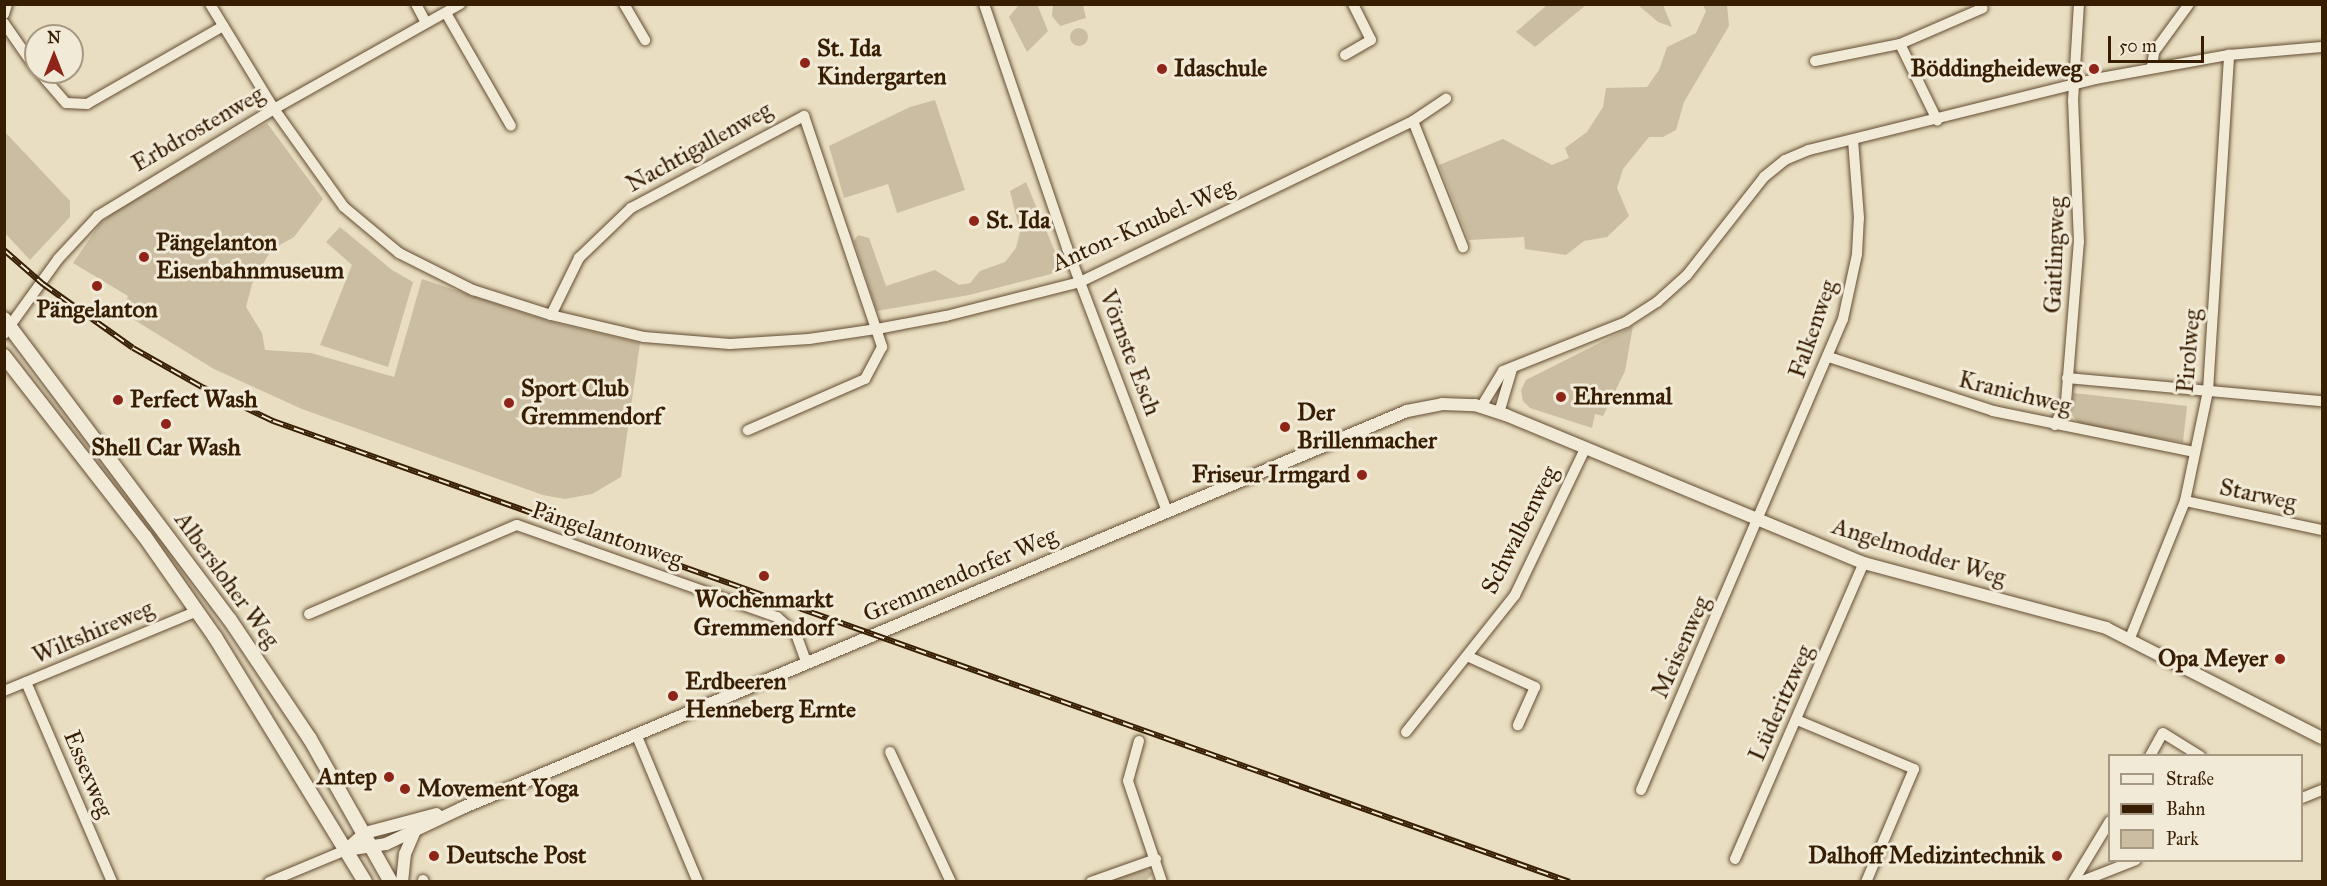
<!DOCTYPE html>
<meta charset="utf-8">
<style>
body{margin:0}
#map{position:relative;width:2327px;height:886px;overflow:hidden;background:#e9dec1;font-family:"IM FELL Great Primer",serif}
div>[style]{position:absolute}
.green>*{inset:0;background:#cbbda1}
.round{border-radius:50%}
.roads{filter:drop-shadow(0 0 2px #644d32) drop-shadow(0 0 2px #644d32)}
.minor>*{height:10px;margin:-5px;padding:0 5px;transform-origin:5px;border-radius:5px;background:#f1ead7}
.tertiary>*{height:12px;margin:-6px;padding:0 6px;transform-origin:6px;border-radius:6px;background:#f1ead7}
.secondary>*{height:14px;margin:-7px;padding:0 7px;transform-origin:7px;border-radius:7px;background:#f1ead7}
.rail>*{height:6px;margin-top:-3px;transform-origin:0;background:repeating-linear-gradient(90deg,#f1ead7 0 11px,#371d02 0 22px);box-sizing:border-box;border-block:2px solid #371d02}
.dots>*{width:16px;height:16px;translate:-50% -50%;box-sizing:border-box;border:3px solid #f1ead7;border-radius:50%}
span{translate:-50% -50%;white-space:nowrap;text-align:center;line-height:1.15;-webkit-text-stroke:6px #f1ead7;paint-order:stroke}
.poi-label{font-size:24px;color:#371d02;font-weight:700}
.left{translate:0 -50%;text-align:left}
.right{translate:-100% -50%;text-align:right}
.street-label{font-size:24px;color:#371d02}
.frame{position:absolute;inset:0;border:6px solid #371d02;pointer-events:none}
.legend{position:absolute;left:2108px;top:754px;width:195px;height:108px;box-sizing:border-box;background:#f1ead7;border:2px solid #a79882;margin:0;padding:8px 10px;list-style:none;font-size:18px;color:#371d02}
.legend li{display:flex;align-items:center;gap:12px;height:30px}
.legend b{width:30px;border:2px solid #a79882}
.north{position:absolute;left:24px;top:24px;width:60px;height:60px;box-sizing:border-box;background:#f1ead7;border:2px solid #a79882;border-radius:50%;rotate:0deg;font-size:16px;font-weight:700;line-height:24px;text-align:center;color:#371d02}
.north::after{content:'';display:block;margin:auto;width:21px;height:27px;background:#8f2418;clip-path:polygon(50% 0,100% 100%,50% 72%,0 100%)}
.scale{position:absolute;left:2108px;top:36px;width:96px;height:27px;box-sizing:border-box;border:3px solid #371d02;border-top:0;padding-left:8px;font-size:18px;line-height:21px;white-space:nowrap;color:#371d02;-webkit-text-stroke:4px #f1ead7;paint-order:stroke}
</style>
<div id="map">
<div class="green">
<div style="clip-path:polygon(1037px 4px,1048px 31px,1027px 52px,1009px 17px,1018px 6px)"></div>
<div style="clip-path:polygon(1053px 5px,1083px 5px,1086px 18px,1060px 26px,1052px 16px)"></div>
<div style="clip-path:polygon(1547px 5px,1586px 5px,1535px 47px,1516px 32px)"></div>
<div style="clip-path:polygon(1638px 5px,1663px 5px,1672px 27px,1658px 22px)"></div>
<div style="clip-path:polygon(1703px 5px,1727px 5px,1729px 26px,1684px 102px,1676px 130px,1663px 137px,1649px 137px,1623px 169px,1617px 188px,1629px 216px,1607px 237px,1584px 241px,1566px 255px,1525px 249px,1524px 237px,1469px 240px,1439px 165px,1503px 139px,1552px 165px,1569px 158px,1565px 148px,1587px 132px,1603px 107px,1606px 88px,1647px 87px,1659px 70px,1667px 47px,1696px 33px,1706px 11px)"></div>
<div class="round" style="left:1070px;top:28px;width:18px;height:18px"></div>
<div style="clip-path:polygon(935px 100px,965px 190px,897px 213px,888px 184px,844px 198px,829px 146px,910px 107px)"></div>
<div style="clip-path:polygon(267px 123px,323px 199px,294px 237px,271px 250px,252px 284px,246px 307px,262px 333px,265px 350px,311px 353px,394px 377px,422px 279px,548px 321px,640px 343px,621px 477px,592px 494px,565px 499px,543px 495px,302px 409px,214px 369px,123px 313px,128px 296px,73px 263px,99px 225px,117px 209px)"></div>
<div style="clip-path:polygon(5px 132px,70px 201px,70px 217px,30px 260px,5px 233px)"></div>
<div style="clip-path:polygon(1026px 182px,1061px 266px,1051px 274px,969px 295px,877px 311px,854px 241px,858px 235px,869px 238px,886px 286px,935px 270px,959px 285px,970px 283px,980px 271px,1005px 262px,1016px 248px,1020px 232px,1010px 191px)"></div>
<div style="clip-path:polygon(340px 227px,392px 270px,413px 282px,388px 367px,320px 345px,352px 265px,326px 242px)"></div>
<div style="clip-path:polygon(1633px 326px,1625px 371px,1603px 416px,1595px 414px,1592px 428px,1530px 408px,1523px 401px,1521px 390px,1526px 380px)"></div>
<div style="clip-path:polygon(2074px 393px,2187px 406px,2183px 442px,2081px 426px,2070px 413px)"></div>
<div style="clip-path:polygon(1146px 869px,1153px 874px,1146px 881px,1110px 881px)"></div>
</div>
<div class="roads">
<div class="minor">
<div style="left:210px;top:4px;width:123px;rotate:58.6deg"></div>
<div style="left:274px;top:109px;width:120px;rotate:54.5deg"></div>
<div style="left:344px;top:207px;width:72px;rotate:39.9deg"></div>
<div style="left:399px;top:253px;width:83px;rotate:26.6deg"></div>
<div style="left:473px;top:290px;width:82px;rotate:17.8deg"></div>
<div style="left:551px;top:315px;width:96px;rotate:13.3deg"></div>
<div style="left:644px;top:337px;width:86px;rotate:4.7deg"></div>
<div style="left:730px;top:344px;width:79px;rotate:-3.6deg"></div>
<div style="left:809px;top:339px;width:69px;rotate:-8.4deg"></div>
<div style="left:877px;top:329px;width:70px;rotate:-10.7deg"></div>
<div style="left:946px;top:316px;width:138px;rotate:-14.2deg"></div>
<div style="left:1080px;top:282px;width:370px;rotate:-25.8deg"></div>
<div style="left:1413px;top:121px;width:40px;rotate:-34deg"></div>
<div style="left:416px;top:4px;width:21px;rotate:62deg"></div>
<div style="left:624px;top:4px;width:42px;rotate:59.7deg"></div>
<div style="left:984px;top:4px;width:258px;rotate:71.2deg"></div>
<div style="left:1067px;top:248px;width:281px;rotate:69.2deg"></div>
<div style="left:446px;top:13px;width:130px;rotate:60.1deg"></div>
<div style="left:4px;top:14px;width:10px;rotate:-73deg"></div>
<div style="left:4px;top:23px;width:56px;rotate:55.2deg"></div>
<div style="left:1900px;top:44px;width:85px;rotate:64deg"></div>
<div style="left:1345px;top:55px;width:30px;rotate:-30deg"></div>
<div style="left:1371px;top:40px;width:40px;rotate:-116.6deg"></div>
<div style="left:1815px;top:61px;width:87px;rotate:-11.3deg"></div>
<div style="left:1900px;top:44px;width:90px;rotate:-23.4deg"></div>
<div style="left:2152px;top:67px;width:15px;rotate:-82deg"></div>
<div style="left:2154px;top:52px;width:59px;rotate:-53.9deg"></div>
<div style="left:39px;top:72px;width:41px;rotate:48.9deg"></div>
<div style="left:66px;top:103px;width:21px;rotate:3deg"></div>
<div style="left:87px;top:104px;width:157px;rotate:-29.8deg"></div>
<div style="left:1413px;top:121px;width:136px;rotate:68.4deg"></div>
<div style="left:551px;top:315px;width:64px;rotate:-63.8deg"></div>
<div style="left:579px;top:258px;width:72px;rotate:-43.9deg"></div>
<div style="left:631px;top:208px;width:196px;rotate:-28deg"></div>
<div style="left:804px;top:116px;width:244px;rotate:71.3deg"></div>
<div style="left:882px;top:347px;width:36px;rotate:118deg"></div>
<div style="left:865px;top:379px;width:128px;rotate:156.4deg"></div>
<div style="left:4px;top:334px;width:92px;rotate:-54.2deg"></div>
<div style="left:58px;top:259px;width:59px;rotate:-47.1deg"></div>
<div style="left:98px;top:216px;width:206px;rotate:-31.3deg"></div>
<div style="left:274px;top:109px;width:214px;rotate:-29.4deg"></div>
<div style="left:1829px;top:357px;width:173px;rotate:18.2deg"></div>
<div style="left:1993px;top:411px;width:206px;rotate:11.5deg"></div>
<div style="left:2067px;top:378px;width:256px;rotate:5.2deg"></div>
<div style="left:1481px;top:407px;width:42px;rotate:-58.6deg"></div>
<div style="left:1503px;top:371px;width:132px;rotate:-21.7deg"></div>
<div style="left:1626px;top:322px;width:37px;rotate:-33deg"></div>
<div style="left:1657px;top:302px;width:40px;rotate:-42deg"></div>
<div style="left:1687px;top:275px;width:125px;rotate:-51.8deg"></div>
<div style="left:1764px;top:177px;width:27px;rotate:-39deg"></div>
<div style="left:1785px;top:160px;width:26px;rotate:-23deg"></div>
<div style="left:1809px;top:150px;width:295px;rotate:-13.9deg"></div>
<div style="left:2095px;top:79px;width:136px;rotate:-10.2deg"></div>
<div style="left:2229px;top:55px;width:93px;rotate:-4.9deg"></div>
<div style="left:1499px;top:413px;width:46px;rotate:-73.5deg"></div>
<div style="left:2055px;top:425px;width:25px;rotate:-64deg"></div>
<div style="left:2066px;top:402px;width:161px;rotate:-85.4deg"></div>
<div style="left:2079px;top:242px;width:141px;rotate:-92.4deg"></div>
<div style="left:2073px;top:101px;width:97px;rotate:-86.5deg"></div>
<div style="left:2185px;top:501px;width:140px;rotate:12deg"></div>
<div style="left:309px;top:614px;width:226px;rotate:-23.2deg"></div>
<div style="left:517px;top:525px;width:276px;rotate:19.5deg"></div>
<div style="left:777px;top:617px;width:25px;rotate:42deg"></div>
<div style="left:796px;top:634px;width:30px;rotate:70deg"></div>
<div style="left:2130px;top:638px;width:148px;rotate:-68.1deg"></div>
<div style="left:2185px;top:501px;width:112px;rotate:-78.2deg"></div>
<div style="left:2208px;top:391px;width:337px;rotate:-86.4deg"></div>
<div style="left:1467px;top:656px;width:75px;rotate:24.5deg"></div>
<div style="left:1535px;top:687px;width:42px;rotate:114.1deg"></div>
<div style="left:26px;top:682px;width:218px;rotate:66.7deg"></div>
<div style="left:4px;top:691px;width:209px;rotate:-22.5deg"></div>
<div style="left:1797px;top:720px;width:127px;rotate:22.7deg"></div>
<div style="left:1914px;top:769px;width:123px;rotate:113deg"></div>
<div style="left:1406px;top:732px;width:175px;rotate:-51.5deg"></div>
<div style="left:1515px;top:595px;width:162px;rotate:-64.4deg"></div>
<div style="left:636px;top:734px;width:160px;rotate:67.3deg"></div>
<div style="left:1139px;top:741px;width:41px;rotate:105.4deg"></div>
<div style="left:1128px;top:781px;width:107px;rotate:71.4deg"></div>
<div style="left:890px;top:752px;width:144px;rotate:64.9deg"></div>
<div style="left:2150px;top:756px;width:26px;rotate:-61deg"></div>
<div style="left:2163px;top:733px;width:44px;rotate:31.9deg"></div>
<div style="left:1641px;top:790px;width:512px;rotate:-66.79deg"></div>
<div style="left:1843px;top:319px;width:66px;rotate:-77.8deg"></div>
<div style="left:1857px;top:254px;width:36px;rotate:-87deg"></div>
<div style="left:1859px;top:218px;width:78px;rotate:-94.4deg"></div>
<div style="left:2302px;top:798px;width:22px;rotate:-22deg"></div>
<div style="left:1735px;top:859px;width:323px;rotate:-66.5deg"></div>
<div style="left:423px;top:880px;width:2px;rotate:63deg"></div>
<div style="left:269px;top:882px;width:83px;rotate:-22.6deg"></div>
<div style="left:1091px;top:882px;width:69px;rotate:-19.5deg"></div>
<div style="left:2073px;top:882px;width:71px;rotate:-58.8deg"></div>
<div style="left:2080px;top:882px;width:60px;rotate:-21.4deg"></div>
</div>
<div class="tertiary">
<div style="left:346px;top:850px;width:40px;rotate:-8.5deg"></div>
<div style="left:386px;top:844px;width:84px;rotate:-25.3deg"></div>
<div style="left:462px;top:808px;width:1025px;rotate:-22.79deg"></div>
<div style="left:1407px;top:411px;width:36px;rotate:-11deg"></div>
<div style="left:1442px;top:404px;width:33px;rotate:2deg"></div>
<div style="left:1475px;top:405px;width:33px;rotate:18deg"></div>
<div style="left:1506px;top:415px;width:387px;rotate:22.5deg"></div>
<div style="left:1864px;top:563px;width:251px;rotate:15deg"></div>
<div style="left:2106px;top:628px;width:242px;rotate:27deg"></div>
<div style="left:346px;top:850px;width:25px;rotate:-42deg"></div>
<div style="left:365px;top:833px;width:74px;rotate:-14.8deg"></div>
<div style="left:402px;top:882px;width:28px;rotate:-84deg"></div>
<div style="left:405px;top:854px;width:25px;rotate:-67deg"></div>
</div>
<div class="secondary">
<div style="left:4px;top:319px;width:376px;rotate:53.1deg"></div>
<div style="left:230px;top:620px;width:143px;rotate:56.1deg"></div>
<div style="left:310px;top:739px;width:164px;rotate:60.5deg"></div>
<div style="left:4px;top:356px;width:229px;rotate:52.1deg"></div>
<div style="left:145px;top:537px;width:122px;rotate:55deg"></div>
<div style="left:215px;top:637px;width:287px;rotate:58.5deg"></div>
</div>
</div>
<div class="rail">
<div style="left:4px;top:250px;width:52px;rotate:41.1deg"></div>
<div style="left:43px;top:284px;width:110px;rotate:35.4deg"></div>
<div style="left:133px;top:348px;width:79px;rotate:29.5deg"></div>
<div style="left:202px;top:387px;width:79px;rotate:25.6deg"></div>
<div style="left:273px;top:421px;width:1376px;rotate:19.57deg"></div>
</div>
<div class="dots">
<div style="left:805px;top:63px;background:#8f2418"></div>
<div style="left:1162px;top:69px;background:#8f2418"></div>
<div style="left:2094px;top:69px;background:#8f2418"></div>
<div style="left:974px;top:221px;background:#8f2418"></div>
<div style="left:144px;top:257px;background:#8f2418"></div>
<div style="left:97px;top:286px;background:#8f2418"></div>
<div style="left:1561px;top:397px;background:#8f2418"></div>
<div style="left:118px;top:400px;background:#8f2418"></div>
<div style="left:509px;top:403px;background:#8f2418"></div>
<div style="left:166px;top:424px;background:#8f2418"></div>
<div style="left:1285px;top:427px;background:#8f2418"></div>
<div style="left:1362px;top:475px;background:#8f2418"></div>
<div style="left:764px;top:576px;background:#8f2418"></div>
<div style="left:2280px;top:659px;background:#8f2418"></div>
<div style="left:673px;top:696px;background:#8f2418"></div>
<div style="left:389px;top:777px;background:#8f2418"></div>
<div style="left:405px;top:789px;background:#8f2418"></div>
<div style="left:434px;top:856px;background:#8f2418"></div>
<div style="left:2057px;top:856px;background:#8f2418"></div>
</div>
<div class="poi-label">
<span class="left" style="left:817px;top:63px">St. Ida<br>Kindergarten</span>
<span class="left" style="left:1174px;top:69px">Idaschule</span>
<span class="right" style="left:2082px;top:69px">Böddingheideweg</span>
<span class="left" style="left:986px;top:221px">St. Ida</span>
<span class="left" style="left:156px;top:257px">Pängelanton<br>Eisenbahnmuseum</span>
<span style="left:97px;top:310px">Pängelanton</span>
<span class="left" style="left:521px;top:403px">Sport Club<br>Gremmendorf</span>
<span class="left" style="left:1573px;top:397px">Ehrenmal</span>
<span class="left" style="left:130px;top:400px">Perfect Wash</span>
<span class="left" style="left:1297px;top:427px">Der<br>Brillenmacher</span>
<span style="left:166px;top:448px">Shell Car Wash</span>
<span class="right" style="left:1350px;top:475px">Friseur Irmgard</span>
<span style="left:764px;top:614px">Wochenmarkt<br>Gremmendorf</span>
<span class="right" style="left:2268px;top:659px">Opa Meyer</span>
<span class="left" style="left:685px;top:696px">Erdbeeren<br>Henneberg Ernte</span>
<span class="right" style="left:377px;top:777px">Antep</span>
<span class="left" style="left:417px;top:789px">Movement Yoga</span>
<span class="left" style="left:446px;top:856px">Deutsche Post</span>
<span class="right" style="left:2045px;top:856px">Dalhoff Medizintechnik</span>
</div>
<div class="street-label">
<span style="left:198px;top:129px;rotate:-30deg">Erbdrostenweg</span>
<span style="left:699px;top:147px;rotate:-29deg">Nachtigallenweg</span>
<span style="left:1143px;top:225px;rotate:-24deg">Anton-Knubel-Weg</span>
<span style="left:2055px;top:255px;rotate:-88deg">Gaitlingweg</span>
<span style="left:1813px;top:329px;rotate:-71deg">Falkenweg</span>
<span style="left:2189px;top:351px;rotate:-85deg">Pirolweg</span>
<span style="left:1130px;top:353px;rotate:69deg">Vörnste Esch</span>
<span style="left:2015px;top:393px;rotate:14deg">Kranichweg</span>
<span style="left:2258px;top:495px;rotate:12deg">Starweg</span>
<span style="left:1520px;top:530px;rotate:-63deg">Schwalbenweg</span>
<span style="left:607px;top:535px;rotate:19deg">Pängelantonweg</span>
<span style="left:1919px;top:552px;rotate:17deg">Angelmodder Weg</span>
<span style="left:960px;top:575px;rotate:-23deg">Gremmendorfer Weg</span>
<span style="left:227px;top:580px;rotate:54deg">Albersloher Weg</span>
<span style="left:93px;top:632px;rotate:-23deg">Wiltshireweg</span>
<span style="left:1681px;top:647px;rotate:-66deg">Meisenweg</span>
<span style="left:1781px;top:703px;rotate:-66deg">Lüderitzweg</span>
<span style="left:88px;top:774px;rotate:67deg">Essexweg</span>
</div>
<div class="frame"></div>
<ul class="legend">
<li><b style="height:8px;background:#f1ead7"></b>Straße</li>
<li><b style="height:8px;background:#371d02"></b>Bahn</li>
<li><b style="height:16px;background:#cbbda1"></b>Park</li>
</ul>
<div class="north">N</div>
<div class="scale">50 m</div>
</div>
